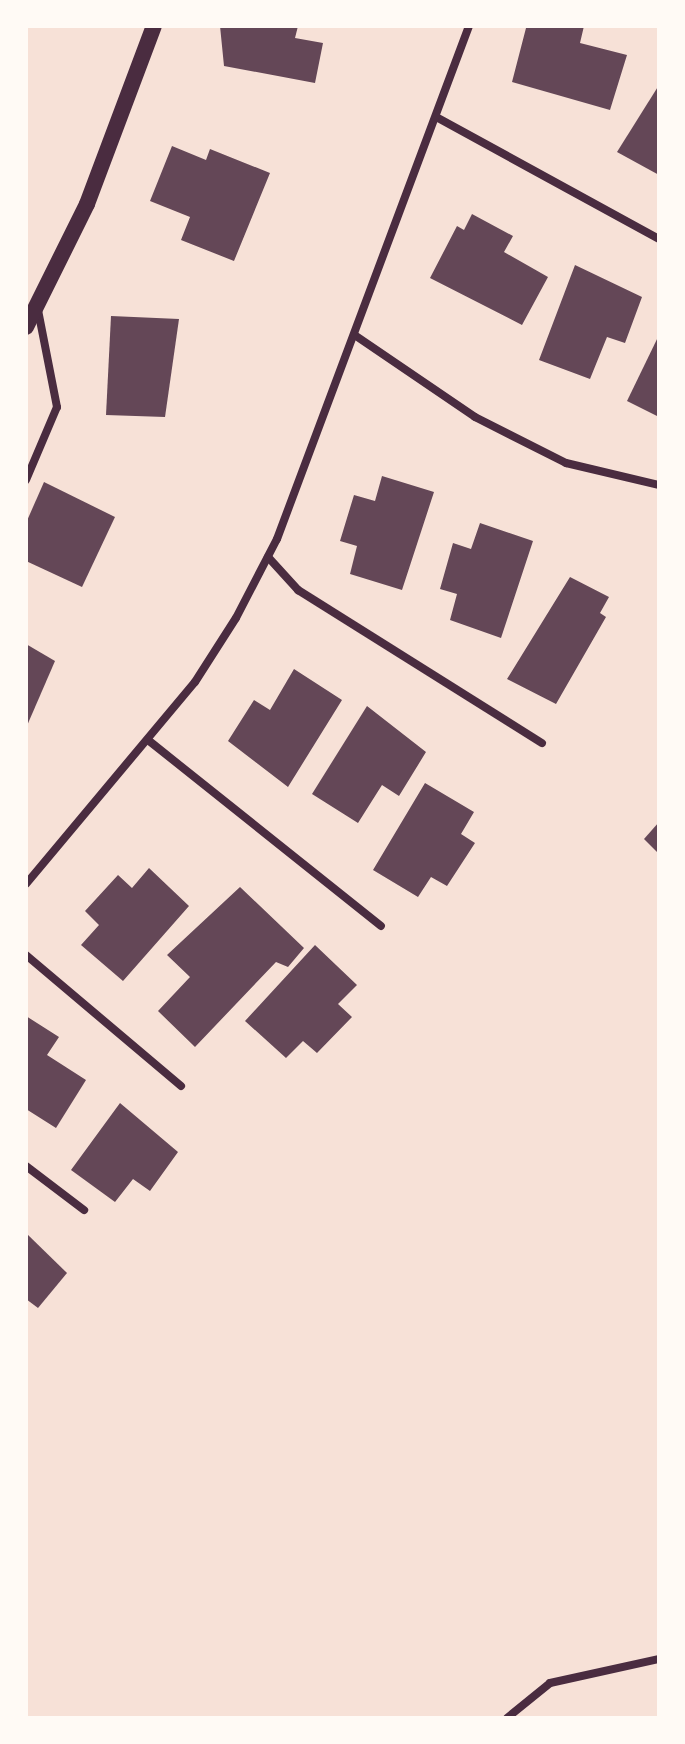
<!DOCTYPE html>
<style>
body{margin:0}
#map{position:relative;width:685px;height:1744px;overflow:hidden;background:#f7e1d7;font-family:"Roboto Condensed",sans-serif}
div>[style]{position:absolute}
.building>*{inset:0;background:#644757}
.minor>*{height:8px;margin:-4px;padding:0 4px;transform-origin:4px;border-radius:4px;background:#4a2c40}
.secondary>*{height:16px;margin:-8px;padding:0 8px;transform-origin:8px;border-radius:8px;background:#4a2c40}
span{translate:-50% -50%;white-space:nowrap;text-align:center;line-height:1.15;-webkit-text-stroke:7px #fffaf5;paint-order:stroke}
.frame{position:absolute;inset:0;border:28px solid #fffaf5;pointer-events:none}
</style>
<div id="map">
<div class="building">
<div style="clip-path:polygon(220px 26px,298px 26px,295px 38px,323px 43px,315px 83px,224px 66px)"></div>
<div style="clip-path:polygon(535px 26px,584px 26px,580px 43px,627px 55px,610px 110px,512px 82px,526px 28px)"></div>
<div style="clip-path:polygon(659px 85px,659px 175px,617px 152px)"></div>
<div style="clip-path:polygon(172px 146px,206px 160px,210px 149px,270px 173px,234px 261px,181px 240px,190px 217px,150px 201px)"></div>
<div style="clip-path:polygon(472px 214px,513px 236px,504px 252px,548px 277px,522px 325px,430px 278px,457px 226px,464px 230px)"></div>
<div style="clip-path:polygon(575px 265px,642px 297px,625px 343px,607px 337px,590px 379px,539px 360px)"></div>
<div style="clip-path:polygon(111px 316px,179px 319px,165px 417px,106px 415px)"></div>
<div style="clip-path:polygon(659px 335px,659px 417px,627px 401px)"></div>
<div style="clip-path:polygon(382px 476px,434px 492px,402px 590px,350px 574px,357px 546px,340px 541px,354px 495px,375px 501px)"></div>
<div style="clip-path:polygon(44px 482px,115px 517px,82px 587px,26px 561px,26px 523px)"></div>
<div style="clip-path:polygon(480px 523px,533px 541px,501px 638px,450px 620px,457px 594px,440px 589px,453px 543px,471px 549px)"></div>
<div style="clip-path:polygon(570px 577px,609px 597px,600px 613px,606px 617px,556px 704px,507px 679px)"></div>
<div style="clip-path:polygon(26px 644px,55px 661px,26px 728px)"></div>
<div style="clip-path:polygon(294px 669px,342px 700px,288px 787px,228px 741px,254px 700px,270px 710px)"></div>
<div style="clip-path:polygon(367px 706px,426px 752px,399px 796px,382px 785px,358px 823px,312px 794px)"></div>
<div style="clip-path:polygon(425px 783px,474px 812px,461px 834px,475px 843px,447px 886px,431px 877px,418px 897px,373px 870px)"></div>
<div style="clip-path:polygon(659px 822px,659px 854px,644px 839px)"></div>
<div style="clip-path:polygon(149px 868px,189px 906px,123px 981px,81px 945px,99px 925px,85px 911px,118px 875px,132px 888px)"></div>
<div style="clip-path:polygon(240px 887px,304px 948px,288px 967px,276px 962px,195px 1047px,158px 1011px,190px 977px,167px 955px)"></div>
<div style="clip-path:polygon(315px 945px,357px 985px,338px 1004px,352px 1017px,317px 1053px,303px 1041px,286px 1058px,245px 1021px)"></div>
<div style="clip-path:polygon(26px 1016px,59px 1037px,47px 1055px,86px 1080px,56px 1128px,26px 1109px)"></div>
<div style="clip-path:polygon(120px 1103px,178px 1152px,150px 1191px,133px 1179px,115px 1202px,71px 1170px)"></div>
<div style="clip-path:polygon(26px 1233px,67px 1273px,38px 1308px,26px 1299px)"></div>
</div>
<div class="minor">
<div style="left:438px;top:118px;width:252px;rotate:28.7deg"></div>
<div style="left:356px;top:336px;width:144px;rotate:34.2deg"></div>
<div style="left:475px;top:417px;width:102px;rotate:26.8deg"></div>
<div style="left:566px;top:463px;width:96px;rotate:13.3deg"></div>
<div style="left:26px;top:480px;width:79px;rotate:-67deg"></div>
<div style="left:57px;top:407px;width:99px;rotate:-101.1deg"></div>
<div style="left:268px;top:557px;width:45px;rotate:47.7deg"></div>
<div style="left:298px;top:590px;width:288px;rotate:32.1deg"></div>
<div style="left:148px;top:740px;width:298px;rotate:38.6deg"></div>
<div style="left:26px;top:884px;width:263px;rotate:-50.1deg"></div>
<div style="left:195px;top:682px;width:76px;rotate:-57.4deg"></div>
<div style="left:236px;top:618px;width:89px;rotate:-62.6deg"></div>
<div style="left:277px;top:539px;width:548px;rotate:-69.48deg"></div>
<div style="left:26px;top:955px;width:203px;rotate:40.2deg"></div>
<div style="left:26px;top:1166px;width:73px;rotate:37.2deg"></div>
<div style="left:507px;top:1718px;width:55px;rotate:-39.1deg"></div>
<div style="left:550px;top:1683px;width:112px;rotate:-12.4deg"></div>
</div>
<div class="secondary">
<div style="left:26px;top:327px;width:137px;rotate:-63.6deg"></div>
<div style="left:87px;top:204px;width:190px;rotate:-69.4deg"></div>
</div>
<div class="frame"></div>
</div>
